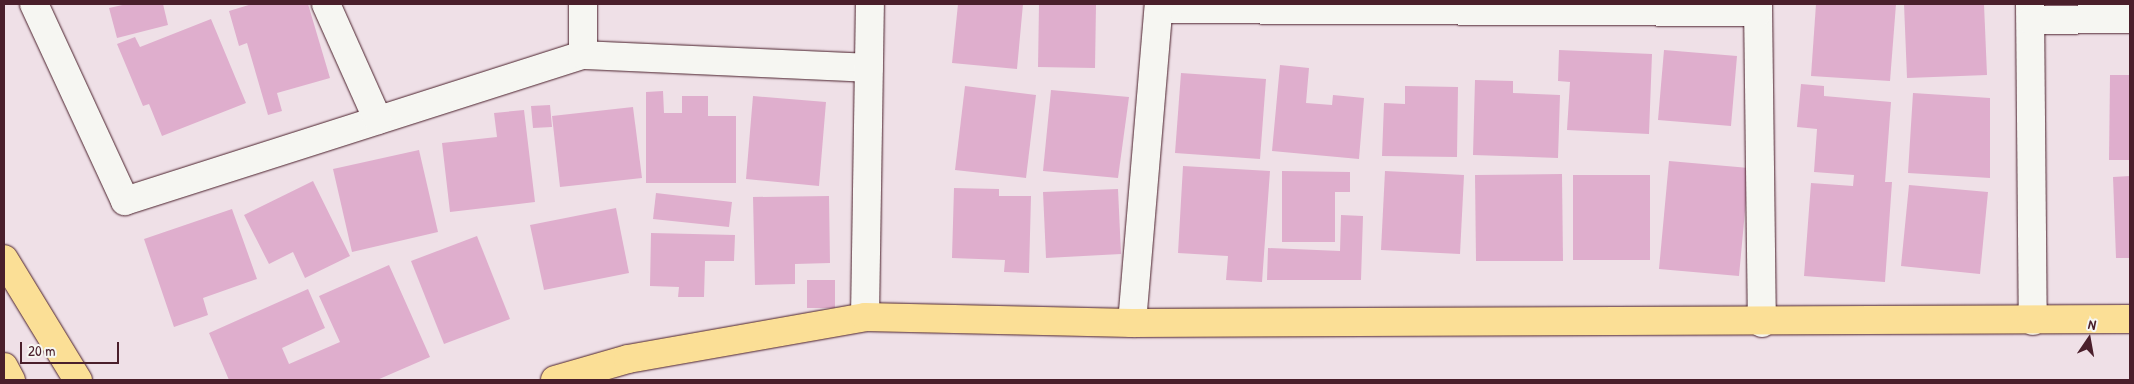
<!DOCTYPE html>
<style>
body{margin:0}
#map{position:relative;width:2134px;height:384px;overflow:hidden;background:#efe0e7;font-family:"Patrick Hand",sans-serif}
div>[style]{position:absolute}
.building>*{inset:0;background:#dfaecd}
.roads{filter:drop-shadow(0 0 1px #4a1f2b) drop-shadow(0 0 1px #4a1f2b)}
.minor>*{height:28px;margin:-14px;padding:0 14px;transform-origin:14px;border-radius:14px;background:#f6f6f2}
.major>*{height:28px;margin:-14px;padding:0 14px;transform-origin:14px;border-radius:14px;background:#fbdf96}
span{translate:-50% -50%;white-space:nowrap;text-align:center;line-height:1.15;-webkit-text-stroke:4px #f6f6f2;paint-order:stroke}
.frame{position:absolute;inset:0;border:5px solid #4a1f2b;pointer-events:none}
.north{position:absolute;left:2064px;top:314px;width:50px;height:50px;-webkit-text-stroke:4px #f6f6f2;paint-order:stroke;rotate:12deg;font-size:14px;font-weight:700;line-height:20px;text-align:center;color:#4a1f2b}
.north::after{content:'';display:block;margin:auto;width:18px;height:22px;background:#4a1f2b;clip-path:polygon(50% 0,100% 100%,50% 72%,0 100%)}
.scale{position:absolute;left:20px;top:342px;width:99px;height:22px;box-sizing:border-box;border:2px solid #4a1f2b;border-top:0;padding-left:6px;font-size:15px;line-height:18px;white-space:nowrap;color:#4a1f2b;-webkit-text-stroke:4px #f6f6f2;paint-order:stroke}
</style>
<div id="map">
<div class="building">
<div style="clip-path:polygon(127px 4px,163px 4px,168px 25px,117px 38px,109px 8px)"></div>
<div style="clip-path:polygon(252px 4px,308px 4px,330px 78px,277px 93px,282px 111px,268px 115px,247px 43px,239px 46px,229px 11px)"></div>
<div style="clip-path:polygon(958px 4px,1023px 4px,1017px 69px,952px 63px)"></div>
<div style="clip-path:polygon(1039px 4px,1096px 4px,1095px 68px,1038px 67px)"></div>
<div style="clip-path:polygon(1816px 4px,1896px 4px,1890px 81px,1811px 76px)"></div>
<div style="clip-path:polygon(1904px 4px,1984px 4px,1987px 75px,1907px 78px)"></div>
<div style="clip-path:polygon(211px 19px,246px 103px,162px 136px,149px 104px,143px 106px,117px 44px,135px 37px,140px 47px)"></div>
<div style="clip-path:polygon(1559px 50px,1652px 54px,1649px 134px,1567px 130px,1570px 82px,1558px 81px)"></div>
<div style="clip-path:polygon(1664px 50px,1737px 56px,1731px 126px,1658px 120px)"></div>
<div style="clip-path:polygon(1280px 65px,1309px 68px,1306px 103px,1332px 105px,1333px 95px,1364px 98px,1359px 159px,1272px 151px)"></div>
<div style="clip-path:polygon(1181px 73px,1266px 79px,1260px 159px,1175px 153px)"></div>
<div style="clip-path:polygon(2110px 75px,2130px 75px,2130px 160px,2109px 160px)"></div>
<div style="clip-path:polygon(1475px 80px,1513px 81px,1513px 93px,1560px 95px,1558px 158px,1473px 155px)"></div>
<div style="clip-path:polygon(1801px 84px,1824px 86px,1824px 96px,1891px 102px,1885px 182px,1892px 182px,1885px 282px,1804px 276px,1811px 183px,1853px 186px,1854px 175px,1814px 172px,1817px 129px,1797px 127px)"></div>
<div style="clip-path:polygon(965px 86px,1036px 95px,1026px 178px,955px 170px)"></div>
<div style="clip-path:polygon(1405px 86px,1458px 87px,1457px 157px,1382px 156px,1384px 103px,1405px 104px)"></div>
<div style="clip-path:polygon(1051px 90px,1129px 97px,1118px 178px,1043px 171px)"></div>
<div style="clip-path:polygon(663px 91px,664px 113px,682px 113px,682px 96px,708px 96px,708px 116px,736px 116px,736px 183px,646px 183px,646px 92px)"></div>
<div style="clip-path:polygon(1913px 93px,1990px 98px,1990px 178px,1908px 173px)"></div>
<div style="clip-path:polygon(753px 96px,826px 102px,819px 186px,746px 179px)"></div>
<div style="clip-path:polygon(550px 105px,552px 127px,533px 128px,531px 106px)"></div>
<div style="clip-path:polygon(633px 107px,642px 178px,560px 187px,552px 116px)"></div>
<div style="clip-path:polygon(524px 110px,535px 202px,450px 212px,442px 143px,497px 137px,494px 113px)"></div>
<div style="clip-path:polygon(419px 150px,438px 232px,352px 252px,333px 169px)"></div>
<div style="clip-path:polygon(1669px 161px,1749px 168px,1739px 276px,1659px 269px)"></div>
<div style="clip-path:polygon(1183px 166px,1270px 171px,1262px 282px,1226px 280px,1228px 256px,1178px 253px)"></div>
<div style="clip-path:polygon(1282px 171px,1350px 172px,1350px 192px,1335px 192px,1335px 242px,1282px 242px)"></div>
<div style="clip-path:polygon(1385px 171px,1464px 175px,1460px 254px,1381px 250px)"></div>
<div style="clip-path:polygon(1562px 174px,1563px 261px,1476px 261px,1475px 175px)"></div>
<div style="clip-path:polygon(1573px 175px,1650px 175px,1650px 260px,1573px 260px)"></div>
<div style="clip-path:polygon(2130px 176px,2130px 258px,2116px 258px,2113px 177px)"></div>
<div style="clip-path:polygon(313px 181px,350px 256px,305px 278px,293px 252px,269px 264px,244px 215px)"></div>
<div style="clip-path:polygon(1909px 185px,1988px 192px,1980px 274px,1901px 266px)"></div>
<div style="clip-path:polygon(954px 188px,999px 189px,999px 196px,1031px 196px,1029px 273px,1004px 272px,1005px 260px,952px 258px)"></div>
<div style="clip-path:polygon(1118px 189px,1121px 254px,1046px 258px,1043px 192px)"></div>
<div style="clip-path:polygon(656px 193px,732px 202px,729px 227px,653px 219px)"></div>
<div style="clip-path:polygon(829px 196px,830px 263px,795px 264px,795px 284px,755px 285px,753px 197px)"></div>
<div style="clip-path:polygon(616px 208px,629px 273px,544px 290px,530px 225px)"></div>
<div style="clip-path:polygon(232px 209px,257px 279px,203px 298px,208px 315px,174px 327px,144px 239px)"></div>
<div style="clip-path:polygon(1341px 215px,1363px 216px,1361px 280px,1267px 280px,1268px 248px,1340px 251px)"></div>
<div style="clip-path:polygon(651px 233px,735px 235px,734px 261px,705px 261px,704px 297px,678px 297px,679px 287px,650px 286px)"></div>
<div style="clip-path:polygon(477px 236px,510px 319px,444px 344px,411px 261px)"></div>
<div style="clip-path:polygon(389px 265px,430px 357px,377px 380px,229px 380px,209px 333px,308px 289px,325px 328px,282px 348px,289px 364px,340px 342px,319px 296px)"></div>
<div style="clip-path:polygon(807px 280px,835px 280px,835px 308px,807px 308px)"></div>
</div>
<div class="roads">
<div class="minor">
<div style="left:34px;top:4px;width:217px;rotate:65.2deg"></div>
<div style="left:125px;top:201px;width:481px;rotate:-17.7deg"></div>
<div style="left:583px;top:55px;width:286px;rotate:2.6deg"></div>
<div style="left:326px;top:4px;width:127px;rotate:65.9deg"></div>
<div style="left:583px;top:4px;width:51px;rotate:90deg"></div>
<div style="left:1758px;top:4px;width:319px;rotate:89.3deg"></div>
<div style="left:2030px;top:4px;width:317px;rotate:89.5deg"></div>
<div style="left:1159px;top:9px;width:599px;rotate:0.29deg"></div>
<div style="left:2031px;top:20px;width:99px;rotate:-0.6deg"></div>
<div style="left:865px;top:317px;width:313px;rotate:-89.1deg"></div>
<div style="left:1132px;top:323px;width:320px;rotate:-85.2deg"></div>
</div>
<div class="major">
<div style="left:4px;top:259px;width:142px;rotate:58.6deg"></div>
<div style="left:4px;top:367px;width:15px;rotate:62deg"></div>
<div style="left:555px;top:380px;width:76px;rotate:-16deg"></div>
<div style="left:628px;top:359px;width:241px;rotate:-10deg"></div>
<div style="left:865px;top:317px;width:267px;rotate:1.3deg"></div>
<div style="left:1132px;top:323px;width:998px;rotate:-0.23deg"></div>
</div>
</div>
<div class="frame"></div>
<div class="north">N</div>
<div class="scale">20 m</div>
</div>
